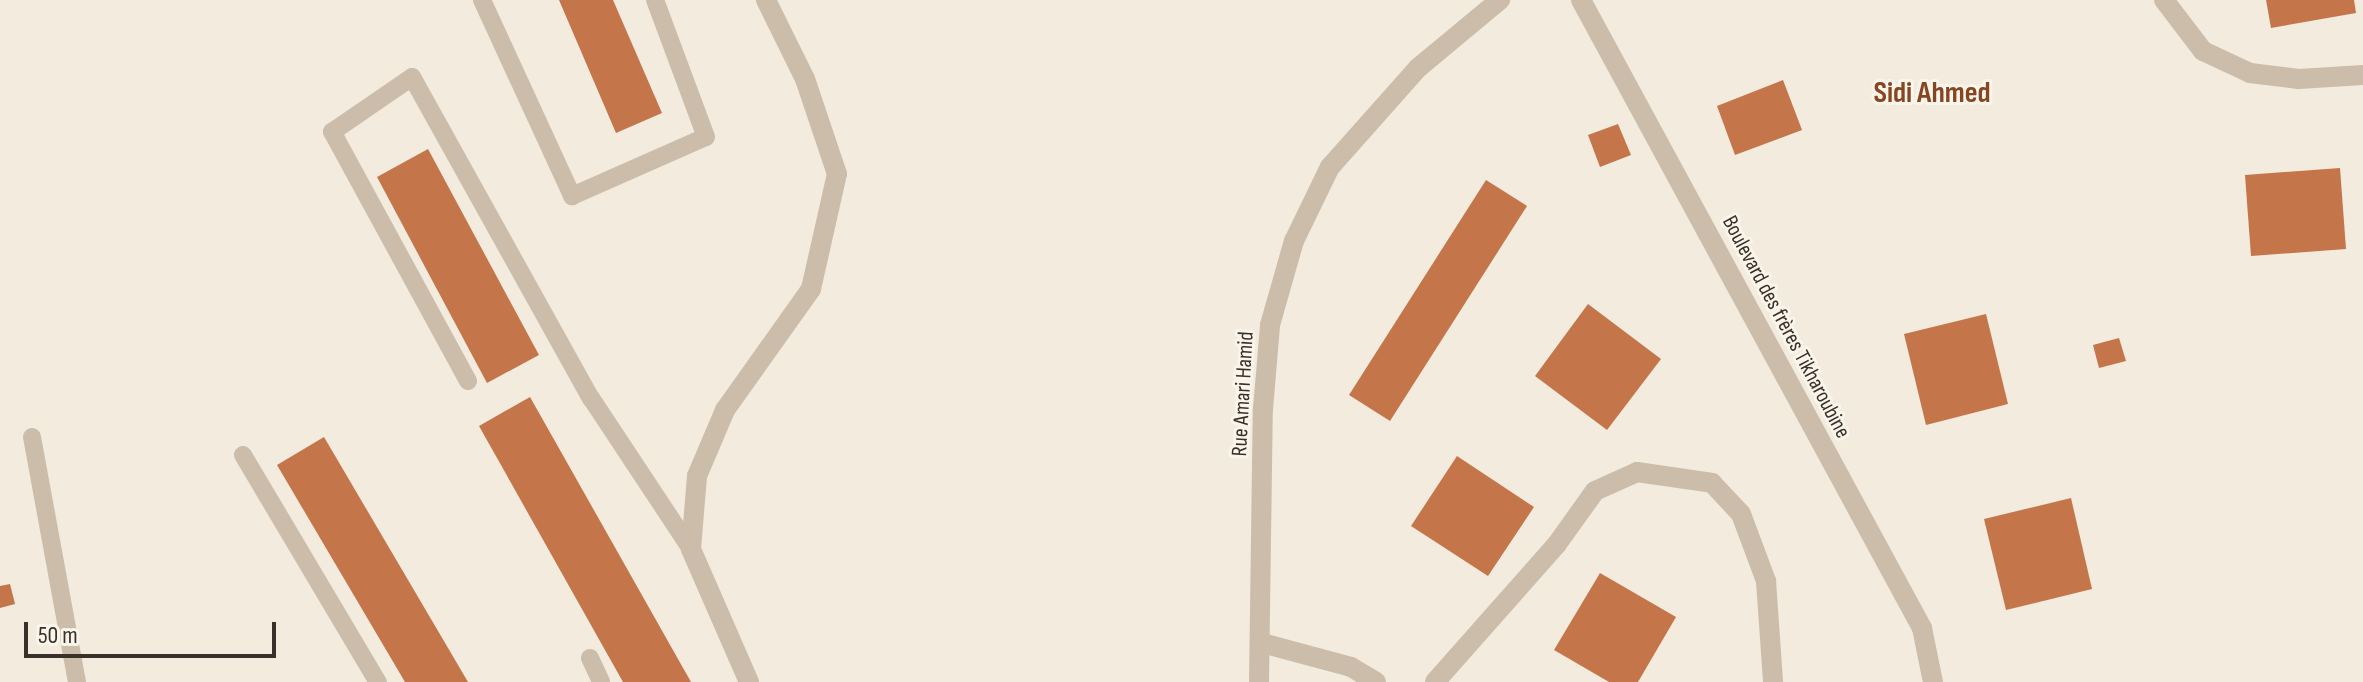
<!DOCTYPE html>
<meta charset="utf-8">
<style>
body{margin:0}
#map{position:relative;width:2363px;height:682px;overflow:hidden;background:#f2ebde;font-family:"Sofia Sans Condensed",sans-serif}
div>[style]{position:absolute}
.building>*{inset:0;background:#c5754a}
.service>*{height:18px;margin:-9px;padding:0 9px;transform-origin:9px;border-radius:9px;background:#cbbdaa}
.minor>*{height:20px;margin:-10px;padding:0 10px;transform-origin:10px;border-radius:10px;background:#cbbdaa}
.tertiary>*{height:20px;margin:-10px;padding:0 10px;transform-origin:10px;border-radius:10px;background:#cbbdaa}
span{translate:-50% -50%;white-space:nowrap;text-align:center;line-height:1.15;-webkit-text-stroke:6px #faf5eb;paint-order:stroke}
.street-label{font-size:22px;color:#383029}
.district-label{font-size:30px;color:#874623;font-weight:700}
.scale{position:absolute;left:24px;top:622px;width:252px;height:36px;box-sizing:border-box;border:4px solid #383029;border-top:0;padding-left:10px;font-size:24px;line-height:28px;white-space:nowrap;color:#383029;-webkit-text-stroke:6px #faf5eb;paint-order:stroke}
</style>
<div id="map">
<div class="building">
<div style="clip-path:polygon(559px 0,613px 0,662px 113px,616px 133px)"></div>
<div style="clip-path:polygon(2266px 0,2354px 0,2356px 13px,2271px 28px)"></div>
<div style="clip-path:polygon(1783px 80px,1802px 130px,1735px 155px,1717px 106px)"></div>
<div style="clip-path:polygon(1618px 124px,1631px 155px,1600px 167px,1588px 135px)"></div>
<div style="clip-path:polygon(428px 149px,539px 355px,487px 383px,377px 177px)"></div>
<div style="clip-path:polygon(2340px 168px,2346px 249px,2251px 256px,2245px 175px)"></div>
<div style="clip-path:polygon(1486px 180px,1527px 206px,1390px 421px,1349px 395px)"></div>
<div style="clip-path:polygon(1588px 304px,1661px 359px,1607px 430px,1535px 376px)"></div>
<div style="clip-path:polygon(1986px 314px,2008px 404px,1926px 425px,1904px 334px)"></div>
<div style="clip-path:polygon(2119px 338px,2126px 361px,2099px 368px,2093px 345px)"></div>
<div style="clip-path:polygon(530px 397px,691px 682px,623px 682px,479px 426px)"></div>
<div style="clip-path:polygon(324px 437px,468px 682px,405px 682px,277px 465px)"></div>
<div style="clip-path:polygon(1457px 456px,1534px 507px,1488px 576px,1411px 526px)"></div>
<div style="clip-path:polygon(2071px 498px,2092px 589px,2006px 610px,1984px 519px)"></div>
<div style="clip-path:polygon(1600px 573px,1676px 617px,1638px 682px,1609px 682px,1554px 650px)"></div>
<div style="clip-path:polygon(10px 584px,15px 604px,0 608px,0 586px)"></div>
</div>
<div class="service">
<div style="left:482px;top:0;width:216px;rotate:65.3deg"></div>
<div style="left:572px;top:196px;width:146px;rotate:-23.8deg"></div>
<div style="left:706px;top:137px;width:146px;rotate:-110.4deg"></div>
<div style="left:468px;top:381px;width:284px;rotate:-118.6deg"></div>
<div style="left:332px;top:132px;width:97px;rotate:-34.5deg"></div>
<div style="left:412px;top:77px;width:368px;rotate:60.9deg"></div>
<div style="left:591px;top:398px;width:181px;rotate:56.5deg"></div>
<div style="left:32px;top:437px;width:249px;rotate:79.6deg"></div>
<div style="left:243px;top:455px;width:264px;rotate:59.3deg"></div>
<div style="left:590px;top:658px;width:26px;rotate:65deg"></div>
</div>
<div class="minor">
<div style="left:2164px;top:0;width:64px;rotate:52.6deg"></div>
<div style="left:2203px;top:51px;width:52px;rotate:25.1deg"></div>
<div style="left:2250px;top:73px;width:49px;rotate:7deg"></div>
<div style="left:2299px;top:79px;width:64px;rotate:-3.6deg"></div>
<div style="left:1262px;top:643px;width:92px;rotate:15.1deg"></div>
<div style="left:1351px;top:667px;width:29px;rotate:31deg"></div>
<div style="left:749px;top:682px;width:145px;rotate:-113.6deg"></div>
<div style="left:691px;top:549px;width:73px;rotate:-85.3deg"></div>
<div style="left:697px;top:476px;width:72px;rotate:-67deg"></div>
<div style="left:725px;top:410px;width:148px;rotate:-54.6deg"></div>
<div style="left:811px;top:289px;width:118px;rotate:-77.3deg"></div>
<div style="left:837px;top:174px;width:100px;rotate:-108.6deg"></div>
<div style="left:805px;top:79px;width:88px;rotate:-116.3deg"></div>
<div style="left:1259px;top:682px;width:273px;rotate:-89.2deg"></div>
<div style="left:1263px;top:409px;width:84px;rotate:-85.2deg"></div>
<div style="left:1270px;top:325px;width:87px;rotate:-74.1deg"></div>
<div style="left:1294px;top:241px;width:82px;rotate:-64.1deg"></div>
<div style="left:1330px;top:167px;width:132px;rotate:-48.4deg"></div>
<div style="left:1418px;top:68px;width:107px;rotate:-39.7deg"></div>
<div style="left:1435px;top:682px;width:184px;rotate:-48.5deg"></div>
<div style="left:1557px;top:544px;width:65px;rotate:-54.4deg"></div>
<div style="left:1595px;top:491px;width:46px;rotate:-24.3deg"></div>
<div style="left:1637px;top:472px;width:76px;rotate:8.3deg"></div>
<div style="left:1712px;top:483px;width:42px;rotate:46.9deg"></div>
<div style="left:1741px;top:514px;width:72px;rotate:69.5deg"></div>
<div style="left:1766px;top:581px;width:101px;rotate:86deg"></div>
</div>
<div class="tertiary">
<div style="left:1581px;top:0;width:715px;rotate:61.5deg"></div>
<div style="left:1922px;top:628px;width:55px;rotate:78.5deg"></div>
</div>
<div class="street-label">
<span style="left:1786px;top:327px;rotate:62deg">Boulevard des frères Tikharoubine</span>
<span style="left:1243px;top:394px;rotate:-87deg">Rue Amari Hamid</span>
</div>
<div class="district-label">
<span style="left:1932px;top:93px">Sidi Ahmed</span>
</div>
<div class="scale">50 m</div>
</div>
